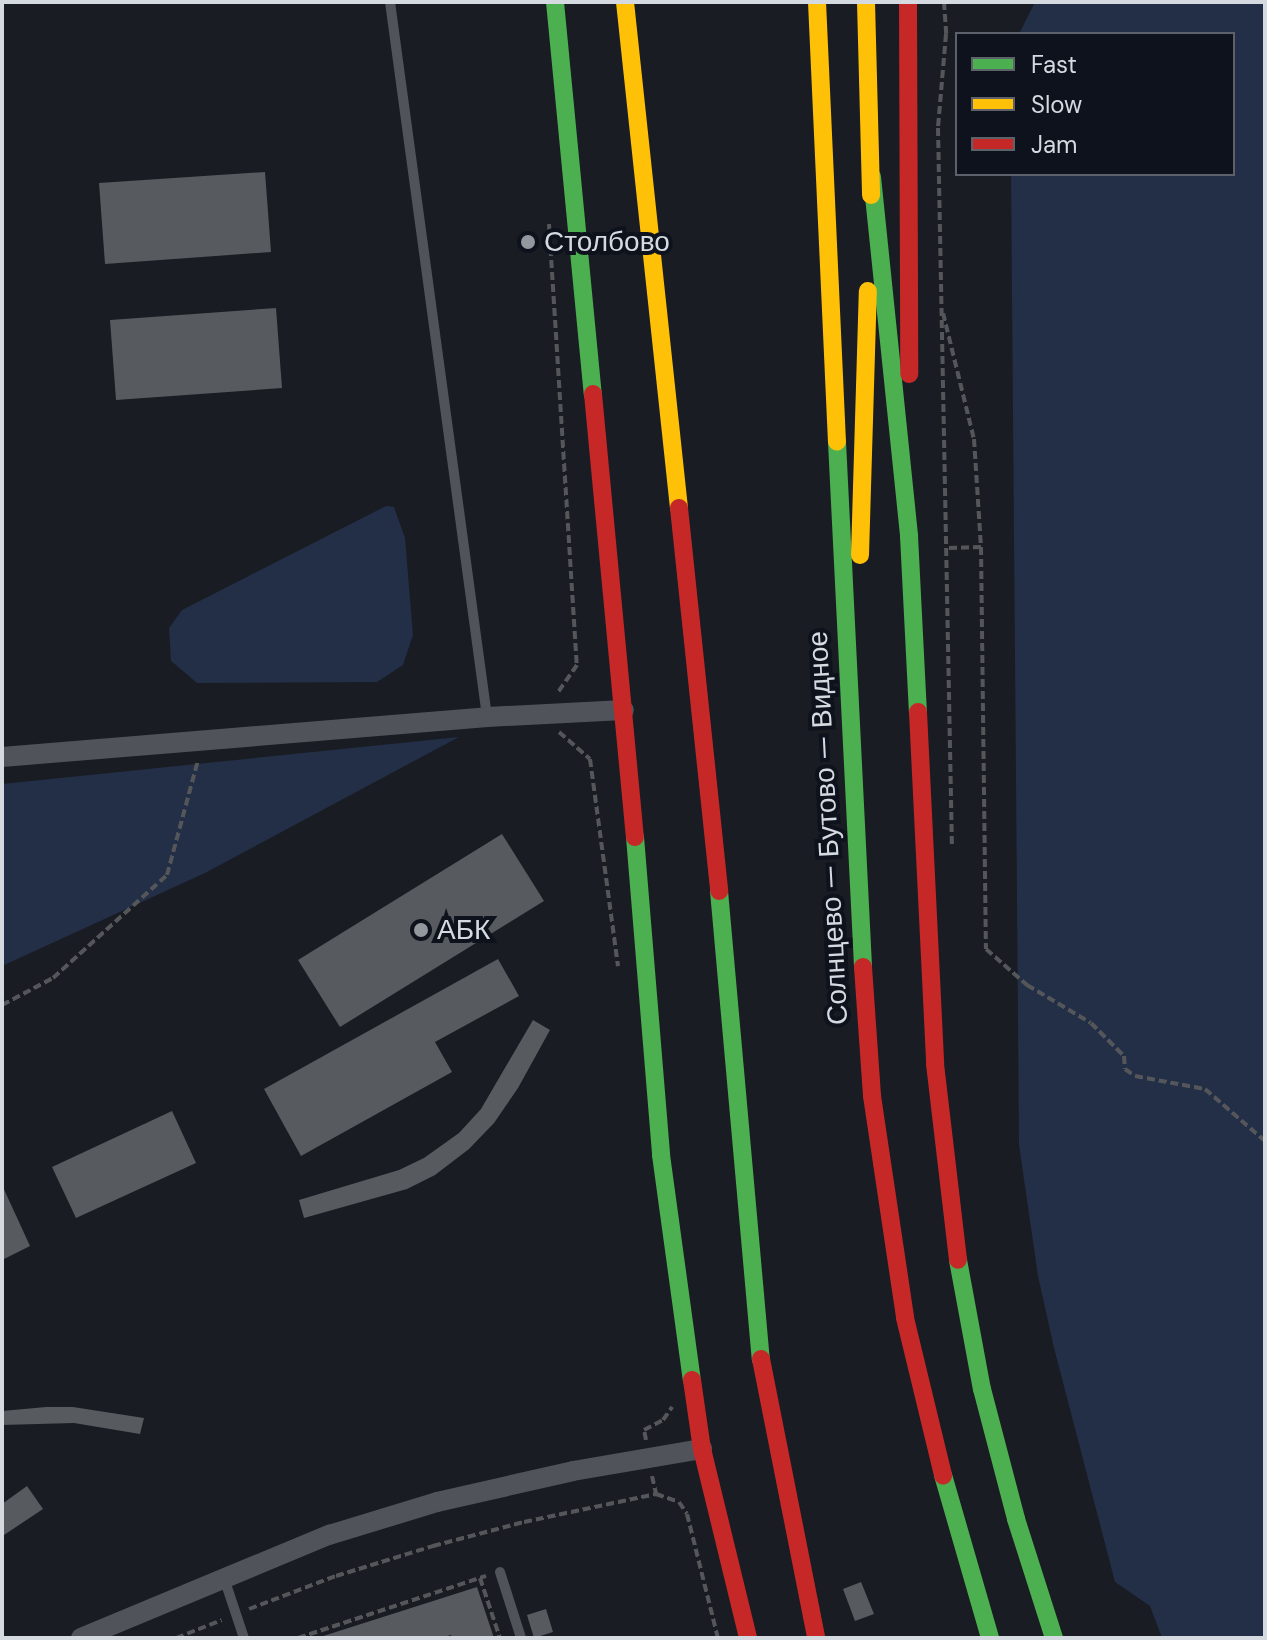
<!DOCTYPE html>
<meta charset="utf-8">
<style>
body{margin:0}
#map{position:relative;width:1267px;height:1640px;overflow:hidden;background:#191c22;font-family:"DM Sans",sans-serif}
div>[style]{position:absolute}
.green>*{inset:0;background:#222f46}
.building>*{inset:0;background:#575a5e}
.path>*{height:4px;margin-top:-2px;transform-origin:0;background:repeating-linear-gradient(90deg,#54565a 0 8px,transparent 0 12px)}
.lane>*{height:10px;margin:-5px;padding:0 5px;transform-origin:5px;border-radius:5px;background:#505359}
.street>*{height:20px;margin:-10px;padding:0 10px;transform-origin:10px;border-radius:10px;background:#505359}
.fast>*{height:18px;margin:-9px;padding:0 9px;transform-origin:9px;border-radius:9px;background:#4caf50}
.slow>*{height:18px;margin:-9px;padding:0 9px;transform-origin:9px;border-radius:9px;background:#ffc107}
.jam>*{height:18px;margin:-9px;padding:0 9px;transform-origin:9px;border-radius:9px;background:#c62828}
.dots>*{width:22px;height:22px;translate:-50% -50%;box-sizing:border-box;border:4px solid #0d121c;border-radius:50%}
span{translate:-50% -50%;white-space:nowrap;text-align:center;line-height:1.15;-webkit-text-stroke:8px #0d121c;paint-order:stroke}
.poi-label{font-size:28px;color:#d5d9e0}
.left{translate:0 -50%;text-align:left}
.street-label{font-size:28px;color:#d5d9e0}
.frame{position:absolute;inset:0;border:4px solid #d5d9e0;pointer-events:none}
.legend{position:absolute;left:955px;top:32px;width:280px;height:144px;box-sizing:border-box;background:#0d121c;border:2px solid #5d626a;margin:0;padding:10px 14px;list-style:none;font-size:24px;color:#d5d9e0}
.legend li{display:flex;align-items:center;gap:16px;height:40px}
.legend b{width:40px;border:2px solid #5d626a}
</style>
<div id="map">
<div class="green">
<div style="clip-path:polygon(1035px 2px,1265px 2px,1265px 1638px,1162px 1638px,1150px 1606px,1115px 1582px,1054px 1348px,1038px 1276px,1019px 1145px,1011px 174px,1233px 174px,1233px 34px,1019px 34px)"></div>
<div style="clip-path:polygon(386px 506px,394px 507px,405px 538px,413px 635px,403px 665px,377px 682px,197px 683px,171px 661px,169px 628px,182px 610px)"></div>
<div style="clip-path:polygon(459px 737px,205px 873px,2px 966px,2px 784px)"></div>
</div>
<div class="building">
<div style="clip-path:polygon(265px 172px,271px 252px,105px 264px,99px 183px)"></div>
<div style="clip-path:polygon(276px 308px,282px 388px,116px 400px,110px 320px)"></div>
<div style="clip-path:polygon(502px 834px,544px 901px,340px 1027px,298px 960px)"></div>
<div style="clip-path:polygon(498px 959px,519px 996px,435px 1042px,452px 1072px,301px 1156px,264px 1089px)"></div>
<div style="clip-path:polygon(533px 1020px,550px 1030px,518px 1088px,494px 1123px,469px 1149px,435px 1175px,407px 1189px,304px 1218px,299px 1200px,399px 1170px,424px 1158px,459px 1133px,481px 1109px)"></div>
<div style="clip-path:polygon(172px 1111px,196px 1163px,76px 1218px,52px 1167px)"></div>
<div style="clip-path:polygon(2px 1185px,30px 1246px,2px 1260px)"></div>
<div style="clip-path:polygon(46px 1407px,73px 1407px,144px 1418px,140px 1434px,74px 1423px,2px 1425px,2px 1411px)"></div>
<div style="clip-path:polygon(27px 1486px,43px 1509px,4px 1535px,2px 1504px)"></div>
<div style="clip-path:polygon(861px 1582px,874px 1614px,855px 1621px,843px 1589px)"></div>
<div style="clip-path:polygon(477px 1587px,494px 1638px,452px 1638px,451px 1635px,440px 1638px,317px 1638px)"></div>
<div style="clip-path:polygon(546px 1609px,553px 1632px,534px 1638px,527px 1615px)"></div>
</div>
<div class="path">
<div style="left:944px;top:2px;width:32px;rotate:86deg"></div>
<div style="left:946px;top:34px;width:94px;rotate:94.9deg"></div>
<div style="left:938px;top:128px;width:720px;rotate:88.89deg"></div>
<div style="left:549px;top:224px;width:442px;rotate:86.4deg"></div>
<div style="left:577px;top:665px;width:33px;rotate:125deg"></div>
<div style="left:943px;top:313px;width:130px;rotate:76.2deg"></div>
<div style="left:974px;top:439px;width:108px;rotate:86.3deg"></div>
<div style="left:949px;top:548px;width:32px;rotate:-2deg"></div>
<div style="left:981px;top:547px;width:402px;rotate:89.3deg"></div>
<div style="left:986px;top:949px;width:55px;rotate:41.3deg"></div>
<div style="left:1027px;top:985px;width:74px;rotate:30.7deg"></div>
<div style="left:1091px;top:1023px;width:47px;rotate:45deg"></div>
<div style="left:1124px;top:1056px;width:13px;rotate:86deg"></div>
<div style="left:1125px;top:1069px;width:12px;rotate:35deg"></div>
<div style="left:1135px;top:1076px;width:71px;rotate:10.5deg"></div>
<div style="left:1205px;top:1089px;width:79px;rotate:40.9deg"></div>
<div style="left:559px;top:732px;width:41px;rotate:41.1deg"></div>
<div style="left:590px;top:759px;width:209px;rotate:82.3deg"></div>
<div style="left:2px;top:1005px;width:58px;rotate:-27.9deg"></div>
<div style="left:53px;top:978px;width:154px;rotate:-42.1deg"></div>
<div style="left:167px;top:875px;width:119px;rotate:-74.9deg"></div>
<div style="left:646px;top:1440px;width:10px;rotate:-101deg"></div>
<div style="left:644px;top:1430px;width:21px;rotate:-28deg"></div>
<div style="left:663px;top:1420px;width:16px;rotate:-55deg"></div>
<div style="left:652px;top:1476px;width:18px;rotate:77deg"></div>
<div style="left:656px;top:1494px;width:24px;rotate:19deg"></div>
<div style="left:679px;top:1502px;width:14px;rotate:56deg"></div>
<div style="left:687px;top:1514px;width:128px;rotate:76deg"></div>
<div style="left:480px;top:1578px;width:63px;rotate:71.6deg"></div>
<div style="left:249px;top:1609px;width:93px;rotate:-20.8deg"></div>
<div style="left:336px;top:1576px;width:102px;rotate:-17.2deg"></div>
<div style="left:433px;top:1546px;width:94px;rotate:-14.8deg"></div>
<div style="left:524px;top:1522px;width:135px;rotate:-12deg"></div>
<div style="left:176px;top:1638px;width:49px;rotate:-21.4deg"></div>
<div style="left:298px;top:1638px;width:198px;rotate:-18.3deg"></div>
</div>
<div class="lane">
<div style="left:390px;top:2px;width:722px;rotate:82.27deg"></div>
<div style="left:500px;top:1572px;width:69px;rotate:72.3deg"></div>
<div style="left:224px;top:1578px;width:63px;rotate:71.6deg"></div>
</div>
<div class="street">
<div style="left:2px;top:757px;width:487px;rotate:-4.7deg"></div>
<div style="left:487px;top:717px;width:137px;rotate:-2.9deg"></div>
<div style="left:81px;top:1638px;width:269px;rotate:-22.6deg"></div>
<div style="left:329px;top:1535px;width:113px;rotate:-17deg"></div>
<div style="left:437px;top:1502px;width:139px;rotate:-12.8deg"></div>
<div style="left:573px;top:1471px;width:131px;rotate:-9.7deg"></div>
</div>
<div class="fast">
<div style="left:555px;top:2px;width:394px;rotate:84.5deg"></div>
<div style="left:872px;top:177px;width:361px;rotate:84.1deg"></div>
<div style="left:909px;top:536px;width:176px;rotate:87.1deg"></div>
<div style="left:837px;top:442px;width:526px;rotate:87.16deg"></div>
<div style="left:635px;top:837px;width:319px;rotate:85.3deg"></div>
<div style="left:661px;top:1155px;width:227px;rotate:82.2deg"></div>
<div style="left:719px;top:891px;width:470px;rotate:84.9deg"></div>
<div style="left:958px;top:1260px;width:131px;rotate:79.5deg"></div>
<div style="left:982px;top:1389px;width:134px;rotate:75.3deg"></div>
<div style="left:1016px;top:1519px;width:125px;rotate:72.3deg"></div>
<div style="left:943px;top:1475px;width:170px;rotate:73.9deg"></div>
</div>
<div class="slow">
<div style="left:625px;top:2px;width:509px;rotate:83.91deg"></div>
<div style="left:817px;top:2px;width:440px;rotate:87.4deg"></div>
<div style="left:866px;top:2px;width:193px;rotate:88.5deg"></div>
<div style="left:860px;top:555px;width:264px;rotate:-88.3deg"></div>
</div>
<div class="jam">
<div style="left:908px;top:2px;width:372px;rotate:89.8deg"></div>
<div style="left:593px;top:394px;width:445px;rotate:84.6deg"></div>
<div style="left:679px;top:508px;width:385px;rotate:84deg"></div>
<div style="left:918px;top:712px;width:352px;rotate:87.2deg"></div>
<div style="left:935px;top:1064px;width:197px;rotate:83.3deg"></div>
<div style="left:863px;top:967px;width:129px;rotate:86deg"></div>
<div style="left:872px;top:1096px;width:224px;rotate:81.5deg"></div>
<div style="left:905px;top:1318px;width:162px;rotate:76.4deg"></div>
<div style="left:761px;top:1359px;width:284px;rotate:78.8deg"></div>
<div style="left:692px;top:1380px;width:70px;rotate:81.8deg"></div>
<div style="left:702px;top:1449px;width:195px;rotate:76.3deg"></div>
</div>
<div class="dots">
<div style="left:528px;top:242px;background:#93979e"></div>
<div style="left:421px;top:930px;background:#93979e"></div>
</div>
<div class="poi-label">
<span class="left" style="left:544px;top:242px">Столбово</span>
<span class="left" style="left:437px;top:930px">АБК</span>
</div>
<div class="street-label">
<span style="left:828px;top:828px;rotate:-93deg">Солнцево — Бутово — Видное</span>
</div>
<div class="frame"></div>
<ul class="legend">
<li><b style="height:10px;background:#4caf50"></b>Fast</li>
<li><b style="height:10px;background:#ffc107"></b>Slow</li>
<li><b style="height:10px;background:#c62828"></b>Jam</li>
</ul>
</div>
